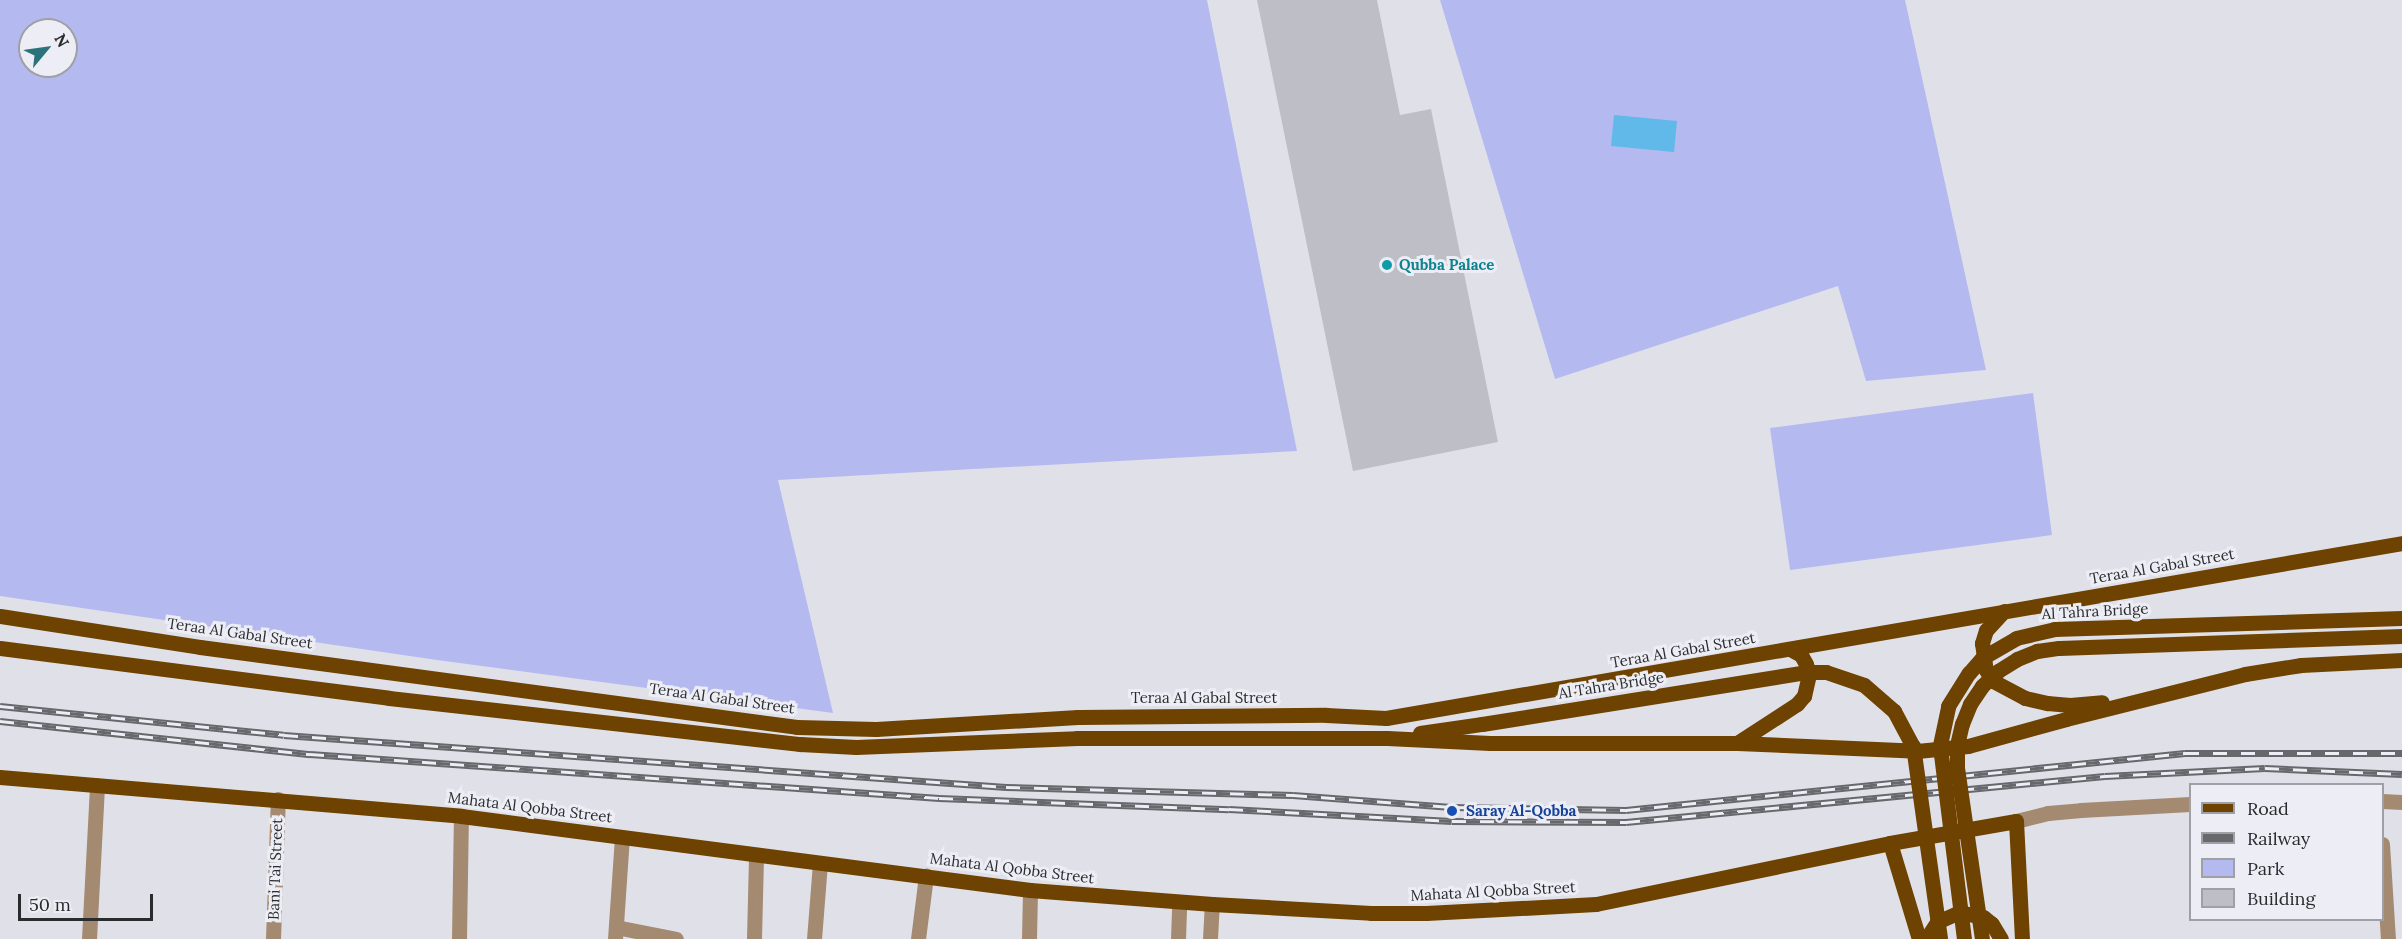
<!DOCTYPE html>
<style>
body{margin:0}
#map{position:relative;width:2402px;height:939px;overflow:hidden;background:#e0e1e8;font-family:Lora,serif}
div>[style]{position:absolute}
.green>*{inset:0;background:#b4baf0}
.water>*{inset:0;background:#61b9e9}
.building>*{inset:0;background:#bebfc6}
.minor>*{height:15px;margin:-7.5px;padding:0 7.5px;transform-origin:7.5px;border-radius:7.5px;background:#a48a70}
.major>*{height:15px;margin:-7.5px;padding:0 7.5px;transform-origin:7.5px;border-radius:7.5px;background:#6e4200}
.rail>*{height:7px;margin-top:-3.5px;transform-origin:0;background:repeating-linear-gradient(90deg,#edeef5 0 14px,#67686c 0 28px);box-sizing:border-box;border-block:2px solid #67686c}
.major-bridge>*{height:15px;margin:-7.5px;padding:0 7.5px;transform-origin:7.5px;border-radius:7.5px;background:#6e4200}
.dots>*{width:16px;height:16px;translate:-50% -50%;box-sizing:border-box;border:3px solid #edeef5;border-radius:50%}
span{translate:-50% -50%;white-space:nowrap;text-align:center;line-height:1.15;-webkit-text-stroke:6px #edeef5;paint-order:stroke}
.culture-label{font-size:15px;color:#0d838f;font-weight:700}
.left{translate:0 -50%;text-align:left}
.street-label{font-size:15px;color:#2a2b2d}
.transit-label{font-size:15px;color:#164399;font-weight:700}
.legend{position:absolute;left:2189px;top:783px;width:195px;height:138px;box-sizing:border-box;background:#edeef5;border:2px solid #9fa0a5;margin:0;padding:8px 10px;list-style:none;font-size:18px;color:#2a2b2d}
.legend li{display:flex;align-items:center;gap:12px;height:30px}
.legend b{width:30px;border:2px solid #9fa0a5}
.north{position:absolute;left:18px;top:18px;width:60px;height:60px;box-sizing:border-box;background:#edeef5;border:2px solid #9fa0a5;border-radius:50%;rotate:61deg;font-size:16px;font-weight:700;line-height:24px;text-align:center;color:#2a2b2d}
.north::after{content:'';display:block;margin:auto;width:21px;height:27px;background:#2a737c;clip-path:polygon(50% 0,100% 100%,50% 72%,0 100%)}
.scale{position:absolute;left:18px;top:894px;width:135px;height:27px;box-sizing:border-box;border:3px solid #2a2b2d;border-top:0;padding-left:8px;font-size:18px;line-height:21px;white-space:nowrap;color:#2a2b2d;-webkit-text-stroke:4px #edeef5;paint-order:stroke}
</style>
<div id="map">
<div class="green">
<div style="clip-path:polygon(evenodd,0 0,1207px 0,1297px 451px,778px 480px,833px 713px,437px 660px,0 596px,0 0,30px 30px,66px 30px,66px 66px,30px 66px,30px 30px)"></div>
<div style="clip-path:polygon(1440px 0,1905px 0,1986px 370px,1866px 381px,1838px 286px,1555px 379px)"></div>
<div style="clip-path:polygon(2033px 393px,2052px 535px,1790px 570px,1770px 428px)"></div>
</div>
<div class="water">
<div style="clip-path:polygon(1614px 115px,1677px 121px,1674px 152px,1611px 146px)"></div>
</div>
<div class="building">
<div style="clip-path:polygon(1257px 0,1377px 0,1400px 115px,1431px 109px,1498px 442px,1353px 471px)"></div>
</div>
<div class="minor">
<div style="left:2382px;top:801px;width:20px;rotate:3deg"></div>
<div style="left:2016px;top:821px;width:33px;rotate:-14deg"></div>
<div style="left:2048px;top:813px;width:33px;rotate:-5deg"></div>
<div style="left:2081px;top:810px;width:109px;rotate:-3.2deg"></div>
<div style="left:2382px;top:844px;width:95px;rotate:86.4deg"></div>
<div style="left:616px;top:927px;width:61px;rotate:11.3deg"></div>
<div style="left:89px;top:939px;width:154px;rotate:-87deg"></div>
<div style="left:273px;top:939px;width:140px;rotate:-88deg"></div>
<div style="left:459px;top:939px;width:123px;rotate:-89.1deg"></div>
<div style="left:615px;top:939px;width:102px;rotate:-86.1deg"></div>
<div style="left:754px;top:939px;width:84px;rotate:-88.6deg"></div>
<div style="left:814px;top:939px;width:76px;rotate:-85.5deg"></div>
<div style="left:918px;top:939px;width:64px;rotate:-82.8deg"></div>
<div style="left:1029px;top:939px;width:49px;rotate:-88.8deg"></div>
<div style="left:1178px;top:939px;width:37px;rotate:-88deg"></div>
<div style="left:1210px;top:939px;width:35px;rotate:-87deg"></div>
</div>
<div class="major">
<div style="left:2004px;top:611px;width:26px;rotate:133deg"></div>
<div style="left:1986px;top:630px;width:14px;rotate:107deg"></div>
<div style="left:1982px;top:643px;width:27px;rotate:82deg"></div>
<div style="left:1986px;top:670px;width:13px;rotate:58deg"></div>
<div style="left:1993px;top:681px;width:36px;rotate:28deg"></div>
<div style="left:2025px;top:698px;width:23px;rotate:13deg"></div>
<div style="left:2047px;top:703px;width:23px;rotate:5deg"></div>
<div style="left:2070px;top:705px;width:32px;rotate:-5deg"></div>
<div style="left:0;top:616px;width:202px;rotate:8.8deg"></div>
<div style="left:200px;top:647px;width:602px;rotate:7.63deg"></div>
<div style="left:797px;top:727px;width:79px;rotate:1.5deg"></div>
<div style="left:876px;top:729px;width:202px;rotate:-3.4deg"></div>
<div style="left:1078px;top:717px;width:248px;rotate:-0.5deg"></div>
<div style="left:1326px;top:715px;width:60px;rotate:2.9deg"></div>
<div style="left:1386px;top:718px;width:1031px;rotate:-9.77deg"></div>
<div style="left:0;top:648px;width:392px;rotate:7.3deg"></div>
<div style="left:389px;top:698px;width:414px;rotate:6.4deg"></div>
<div style="left:800px;top:744px;width:56px;rotate:3.1deg"></div>
<div style="left:856px;top:747px;width:221px;rotate:-2.3deg"></div>
<div style="left:1077px;top:738px;width:310px"></div>
<div style="left:1387px;top:738px;width:103px;rotate:2.8deg"></div>
<div style="left:1490px;top:743px;width:247px"></div>
<div style="left:1737px;top:743px;width:180px;rotate:2.5deg"></div>
<div style="left:1917px;top:751px;width:51px;rotate:-5.6deg"></div>
<div style="left:1968px;top:746px;width:102px;rotate:-15.4deg"></div>
<div style="left:2066px;top:719px;width:185px;rotate:-14.1deg"></div>
<div style="left:2245px;top:674px;width:57px;rotate:-9.1deg"></div>
<div style="left:2301px;top:665px;width:101px;rotate:-2.8deg"></div>
<div style="left:1420px;top:733px;width:63px;rotate:-8.3deg"></div>
<div style="left:1737px;top:743px;width:72px;rotate:-33deg"></div>
<div style="left:1797px;top:704px;width:11px;rotate:-49deg"></div>
<div style="left:1804px;top:696px;width:22px;rotate:-77deg"></div>
<div style="left:1809px;top:675px;width:11px;rotate:-105deg"></div>
<div style="left:1806px;top:664px;width:10px;rotate:-119deg"></div>
<div style="left:1801px;top:655px;width:10px;rotate:-151deg"></div>
<div style="left:0;top:777px;width:463px;rotate:4.8deg"></div>
<div style="left:461px;top:816px;width:574px;rotate:7.41deg"></div>
<div style="left:1030px;top:890px;width:183px;rotate:4.4deg"></div>
<div style="left:1212px;top:904px;width:159px;rotate:3.2deg"></div>
<div style="left:1371px;top:913px;width:55px"></div>
<div style="left:1426px;top:913px;width:170px;rotate:-3deg"></div>
<div style="left:1596px;top:904px;width:300px;rotate:-11.7deg"></div>
<div style="left:1890px;top:843px;width:128px;rotate:-9.9deg"></div>
<div style="left:2016px;top:821px;width:118px;rotate:87.1deg"></div>
<div style="left:1890px;top:843px;width:100px;rotate:73.2deg"></div>
<div style="left:1926px;top:939px;width:20px;rotate:-57deg"></div>
<div style="left:1937px;top:922px;width:24px;rotate:-24deg"></div>
<div style="left:1959px;top:912px;width:25px;rotate:12deg"></div>
<div style="left:1983px;top:917px;width:11px;rotate:38deg"></div>
<div style="left:1992px;top:924px;width:17px;rotate:59deg"></div>
</div>
<div class="rail">
<div style="left:0;top:706px;width:285px;rotate:5.8deg"></div>
<div style="left:284px;top:735px;width:724px;rotate:4.12deg"></div>
<div style="left:1006px;top:787px;width:287px;rotate:1.6deg"></div>
<div style="left:1293px;top:795px;width:159px;rotate:4.3deg"></div>
<div style="left:1452px;top:807px;width:174px;rotate:1deg"></div>
<div style="left:1626px;top:810px;width:562px;rotate:-5.82deg"></div>
<div style="left:2185px;top:753px;width:217px"></div>
<div style="left:0;top:721px;width:312px;rotate:6.1deg"></div>
<div style="left:310px;top:754px;width:631px;rotate:4deg"></div>
<div style="left:939px;top:798px;width:290px;rotate:2.2deg"></div>
<div style="left:1229px;top:809px;width:223px;rotate:3.1deg"></div>
<div style="left:1452px;top:821px;width:174px;rotate:0.3deg"></div>
<div style="left:1626px;top:822px;width:481px;rotate:-5.5deg"></div>
<div style="left:2105px;top:776px;width:160px;rotate:-2.9deg"></div>
<div style="left:2265px;top:768px;width:137px;rotate:2.5deg"></div>
</div>
<div class="major-bridge">
<div style="left:1482px;top:724px;width:328px;rotate:-9.1deg"></div>
<div style="left:1806px;top:672px;width:20px"></div>
<div style="left:1826px;top:672px;width:40px;rotate:18.9deg"></div>
<div style="left:1864px;top:685px;width:40px;rotate:41deg"></div>
<div style="left:1894px;top:711px;width:40px;rotate:62deg"></div>
<div style="left:1913px;top:746px;width:195px;rotate:82deg"></div>
<div style="left:1964px;top:939px;width:195px;rotate:-97.1deg"></div>
<div style="left:1940px;top:745px;width:40px;rotate:-78deg"></div>
<div style="left:1948px;top:706px;width:39px;rotate:-58deg"></div>
<div style="left:1969px;top:673px;width:20px;rotate:-49deg"></div>
<div style="left:1982px;top:658px;width:39px;rotate:-30deg"></div>
<div style="left:2016px;top:638px;width:39px;rotate:-13deg"></div>
<div style="left:2054px;top:629px;width:348px;rotate:-1.8deg"></div>
<div style="left:1982px;top:939px;width:174px;rotate:-98.3deg"></div>
<div style="left:1957px;top:767px;width:22px;rotate:-90deg"></div>
<div style="left:1957px;top:745px;width:22px;rotate:-77deg"></div>
<div style="left:1962px;top:724px;width:22px;rotate:-68deg"></div>
<div style="left:1970px;top:704px;width:22px;rotate:-56deg"></div>
<div style="left:1982px;top:686px;width:22px;rotate:-43deg"></div>
<div style="left:1998px;top:671px;width:22px;rotate:-32deg"></div>
<div style="left:2017px;top:659px;width:22px;rotate:-22deg"></div>
<div style="left:2037px;top:651px;width:22px;rotate:-8deg"></div>
<div style="left:2059px;top:648px;width:343px;rotate:-2deg"></div>
</div>
<div class="dots">
<div style="left:1387px;top:265px;background:#0f9aa8"></div>
<div style="left:1452px;top:811px;background:#1a4fb4"></div>
</div>
<div class="culture-label">
<span class="left" style="left:1399px;top:265px">Qubba Palace</span>
</div>
<div class="street-label">
<span style="left:2162px;top:566px;rotate:-10deg">Teraa Al Gabal Street</span>
<span style="left:2095px;top:611px;rotate:-3deg">Al Tahra Bridge</span>
<span style="left:240px;top:633px;rotate:8deg">Teraa Al Gabal Street</span>
<span style="left:1683px;top:650px;rotate:-10deg">Teraa Al Gabal Street</span>
<span style="left:1611px;top:685px;rotate:-9deg">Al Tahra Bridge</span>
<span style="left:722px;top:698px;rotate:8deg">Teraa Al Gabal Street</span>
<span style="left:1204px;top:698px">Teraa Al Gabal Street</span>
<span style="left:530px;top:807px;rotate:7deg">Mahata Al Qobba Street</span>
<span style="left:1012px;top:868px;rotate:7deg">Mahata Al Qobba Street</span>
<span style="left:275px;top:869px;rotate:-88deg">Bani Tai Street</span>
<span style="left:1493px;top:891px;rotate:-3deg">Mahata Al Qobba Street</span>
</div>
<div class="transit-label">
<span class="left" style="left:1466px;top:811px">Saray Al-Qobba</span>
</div>
<ul class="legend">
<li><b style="height:8px;background:#6e4200"></b>Road</li>
<li><b style="height:8px;background:#67686c"></b>Railway</li>
<li><b style="height:16px;background:#b4baf0"></b>Park</li>
<li><b style="height:16px;background:#bebfc6"></b>Building</li>
</ul>
<div class="north">N</div>
<div class="scale">50 m</div>
</div>
